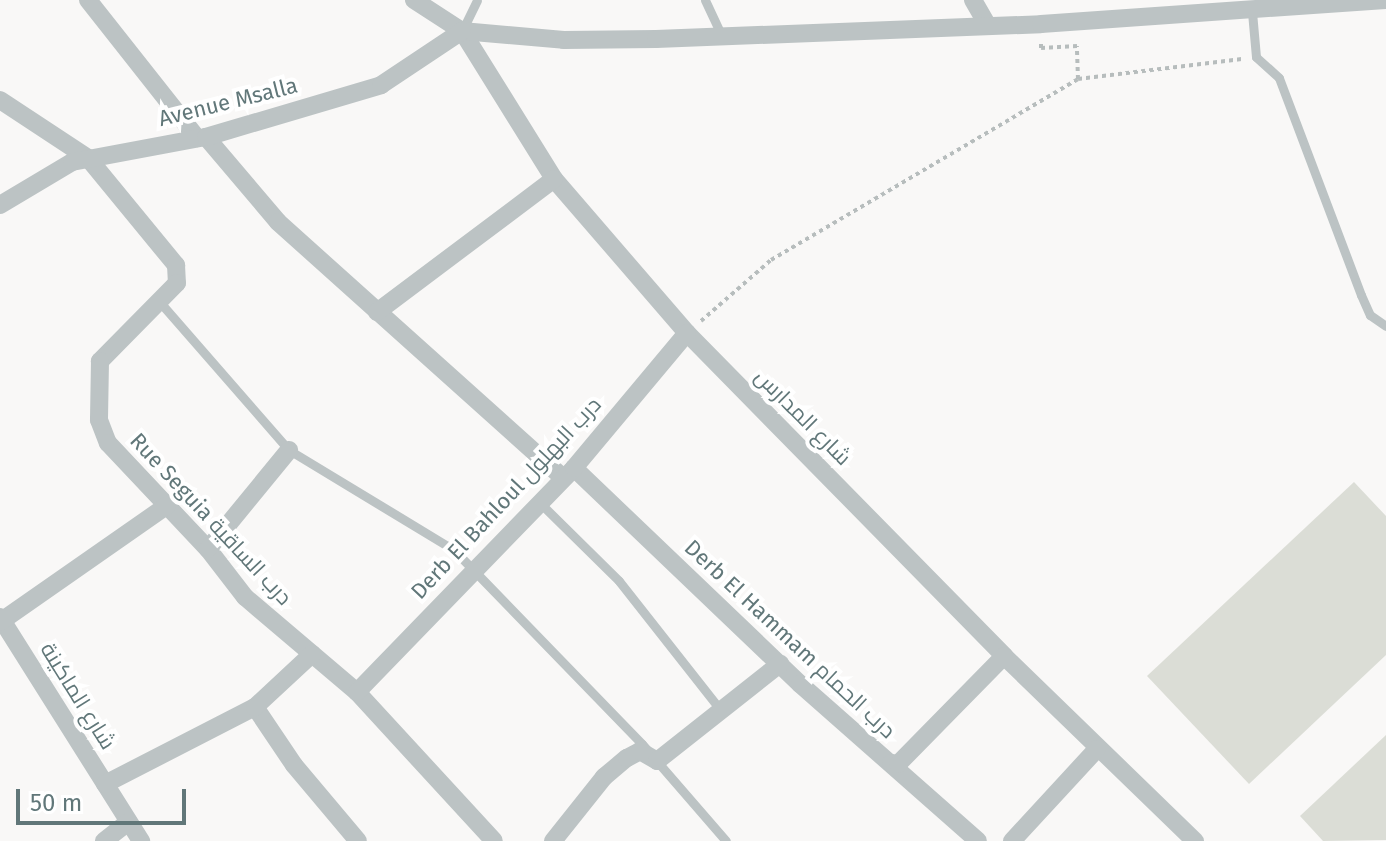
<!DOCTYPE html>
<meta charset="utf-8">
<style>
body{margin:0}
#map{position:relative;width:1386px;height:841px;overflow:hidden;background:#f9f8f7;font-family:"Fira Sans",Cairo,sans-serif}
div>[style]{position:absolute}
.green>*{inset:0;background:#dbddd6}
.path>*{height:4px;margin-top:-2px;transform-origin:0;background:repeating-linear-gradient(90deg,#b7bdbd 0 4px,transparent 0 8px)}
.service>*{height:9px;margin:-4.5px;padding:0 4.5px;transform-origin:4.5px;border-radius:4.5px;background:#bcc3c4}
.minor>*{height:18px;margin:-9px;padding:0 9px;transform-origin:9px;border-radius:9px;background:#bcc3c4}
span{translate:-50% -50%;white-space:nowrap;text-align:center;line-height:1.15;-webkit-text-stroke:8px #fff;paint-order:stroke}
.street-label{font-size:22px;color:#617779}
.scale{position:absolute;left:16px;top:789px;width:170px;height:36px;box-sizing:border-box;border:4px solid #617779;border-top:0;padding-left:10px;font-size:24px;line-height:28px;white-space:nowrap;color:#617779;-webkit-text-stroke:6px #fff;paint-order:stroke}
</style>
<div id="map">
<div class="green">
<div style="clip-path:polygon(1354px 482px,1386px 516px,1386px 655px,1249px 784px,1147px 676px)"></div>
<div style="clip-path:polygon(1386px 735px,1386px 840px,1323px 841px,1300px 816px)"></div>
</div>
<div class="path">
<div style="left:1078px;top:79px;width:165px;rotate:-7deg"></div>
<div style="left:701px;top:321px;width:93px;rotate:-41.1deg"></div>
<div style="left:771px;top:260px;width:356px;rotate:-30.5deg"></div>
<div style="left:1078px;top:79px;width:33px;rotate:-92deg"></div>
<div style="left:1077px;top:46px;width:36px;rotate:177deg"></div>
<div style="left:1041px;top:48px;width:5px;rotate:-90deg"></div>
</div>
<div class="service">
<div style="left:705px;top:0;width:38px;rotate:65deg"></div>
<div style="left:1252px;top:12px;width:45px;rotate:84.9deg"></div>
<div style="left:1256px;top:57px;width:31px;rotate:42deg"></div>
<div style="left:1279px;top:78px;width:232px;rotate:69.3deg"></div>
<div style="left:1361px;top:295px;width:22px;rotate:66deg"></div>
<div style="left:1370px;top:315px;width:19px;rotate:35deg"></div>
<div style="left:462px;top:31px;width:34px;rotate:-64deg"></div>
<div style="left:158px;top:300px;width:199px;rotate:48.9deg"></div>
<div style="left:289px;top:450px;width:193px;rotate:31.2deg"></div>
<div style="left:454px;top:550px;width:270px;rotate:45.9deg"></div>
<div style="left:642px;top:744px;width:128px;rotate:49.1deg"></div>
<div style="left:539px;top:502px;width:112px;rotate:44.6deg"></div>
<div style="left:619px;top:581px;width:168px;rotate:51.8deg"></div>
</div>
<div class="minor">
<div style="left:88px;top:0;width:176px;rotate:51.7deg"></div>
<div style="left:414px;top:0;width:57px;rotate:32.9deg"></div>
<div style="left:462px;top:31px;width:174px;rotate:58.1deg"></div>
<div style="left:554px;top:179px;width:203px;rotate:49.2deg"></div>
<div style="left:687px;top:333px;width:453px;rotate:45.5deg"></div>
<div style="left:1004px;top:656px;width:266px;rotate:44.1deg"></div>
<div style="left:973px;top:0;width:30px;rotate:60deg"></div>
<div style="left:462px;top:31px;width:102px;rotate:5deg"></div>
<div style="left:564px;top:40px;width:92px;rotate:-0.6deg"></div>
<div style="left:656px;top:39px;width:385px;rotate:-2.2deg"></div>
<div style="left:1041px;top:24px;width:346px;rotate:-4deg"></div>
<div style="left:0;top:100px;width:105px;rotate:33.4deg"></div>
<div style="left:88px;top:158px;width:139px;rotate:50.6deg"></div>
<div style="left:176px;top:265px;width:18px;rotate:87deg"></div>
<div style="left:177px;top:283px;width:110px;rotate:134.6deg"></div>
<div style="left:100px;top:361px;width:59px;rotate:91deg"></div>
<div style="left:99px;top:420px;width:25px;rotate:69deg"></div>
<div style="left:108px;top:443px;width:146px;rotate:46.7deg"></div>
<div style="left:208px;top:549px;width:61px;rotate:52.4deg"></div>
<div style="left:245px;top:597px;width:147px;rotate:40.3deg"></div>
<div style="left:357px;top:692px;width:202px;rotate:47.4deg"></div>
<div style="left:206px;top:137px;width:111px;rotate:49.7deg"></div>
<div style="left:278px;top:222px;width:383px;rotate:41.9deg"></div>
<div style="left:0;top:205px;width:84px;rotate:-30.8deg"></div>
<div style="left:72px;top:162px;width:136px;rotate:-10.6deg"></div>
<div style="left:206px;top:137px;width:183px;rotate:-16.5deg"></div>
<div style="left:381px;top:85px;width:97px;rotate:-33.7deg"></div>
<div style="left:377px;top:312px;width:221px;rotate:-36.9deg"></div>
<div style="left:574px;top:468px;width:313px;rotate:43.7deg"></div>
<div style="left:800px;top:684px;width:237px;rotate:41.4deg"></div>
<div style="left:208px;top:549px;width:128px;rotate:-50.7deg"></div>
<div style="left:0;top:617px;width:265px;rotate:57.8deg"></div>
<div style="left:0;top:622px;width:203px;rotate:-34.9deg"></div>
<div style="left:357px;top:692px;width:312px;rotate:-45.9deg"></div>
<div style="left:574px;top:468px;width:176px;rotate:-50.1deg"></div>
<div style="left:255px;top:707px;width:70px;rotate:56.1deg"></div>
<div style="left:294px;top:765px;width:99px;rotate:49.9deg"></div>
<div style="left:891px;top:763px;width:7px;rotate:8deg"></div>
<div style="left:898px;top:764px;width:151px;rotate:-45.5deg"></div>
<div style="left:105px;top:784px;width:169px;rotate:-27.2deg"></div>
<div style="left:255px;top:707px;width:78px;rotate:-42.9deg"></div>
<div style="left:104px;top:841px;width:31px;rotate:-38deg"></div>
<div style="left:553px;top:841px;width:82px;rotate:-51.4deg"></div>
<div style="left:604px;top:777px;width:30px;rotate:-40deg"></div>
<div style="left:627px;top:758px;width:15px;rotate:-28deg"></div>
<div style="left:640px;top:751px;width:20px;rotate:30deg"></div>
<div style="left:657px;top:761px;width:157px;rotate:-38.3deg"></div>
<div style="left:1012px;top:841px;width:125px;rotate:-47.3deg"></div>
</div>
<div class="street-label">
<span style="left:228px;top:102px;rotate:-14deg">Avenue Msalla</span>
<span style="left:803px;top:417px;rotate:45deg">شارع المدارس</span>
<span style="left:506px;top:498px;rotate:-47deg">Derb El Bahloul درب البهلول</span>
<span style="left:211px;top:519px;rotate:47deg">Rue Seguia درب الساقية</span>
<span style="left:790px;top:639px;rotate:43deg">Derb El Hammam درب الحمام</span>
<span style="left:78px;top:696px;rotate:58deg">شارع الماكينة</span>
</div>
<div class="scale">50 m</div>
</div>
